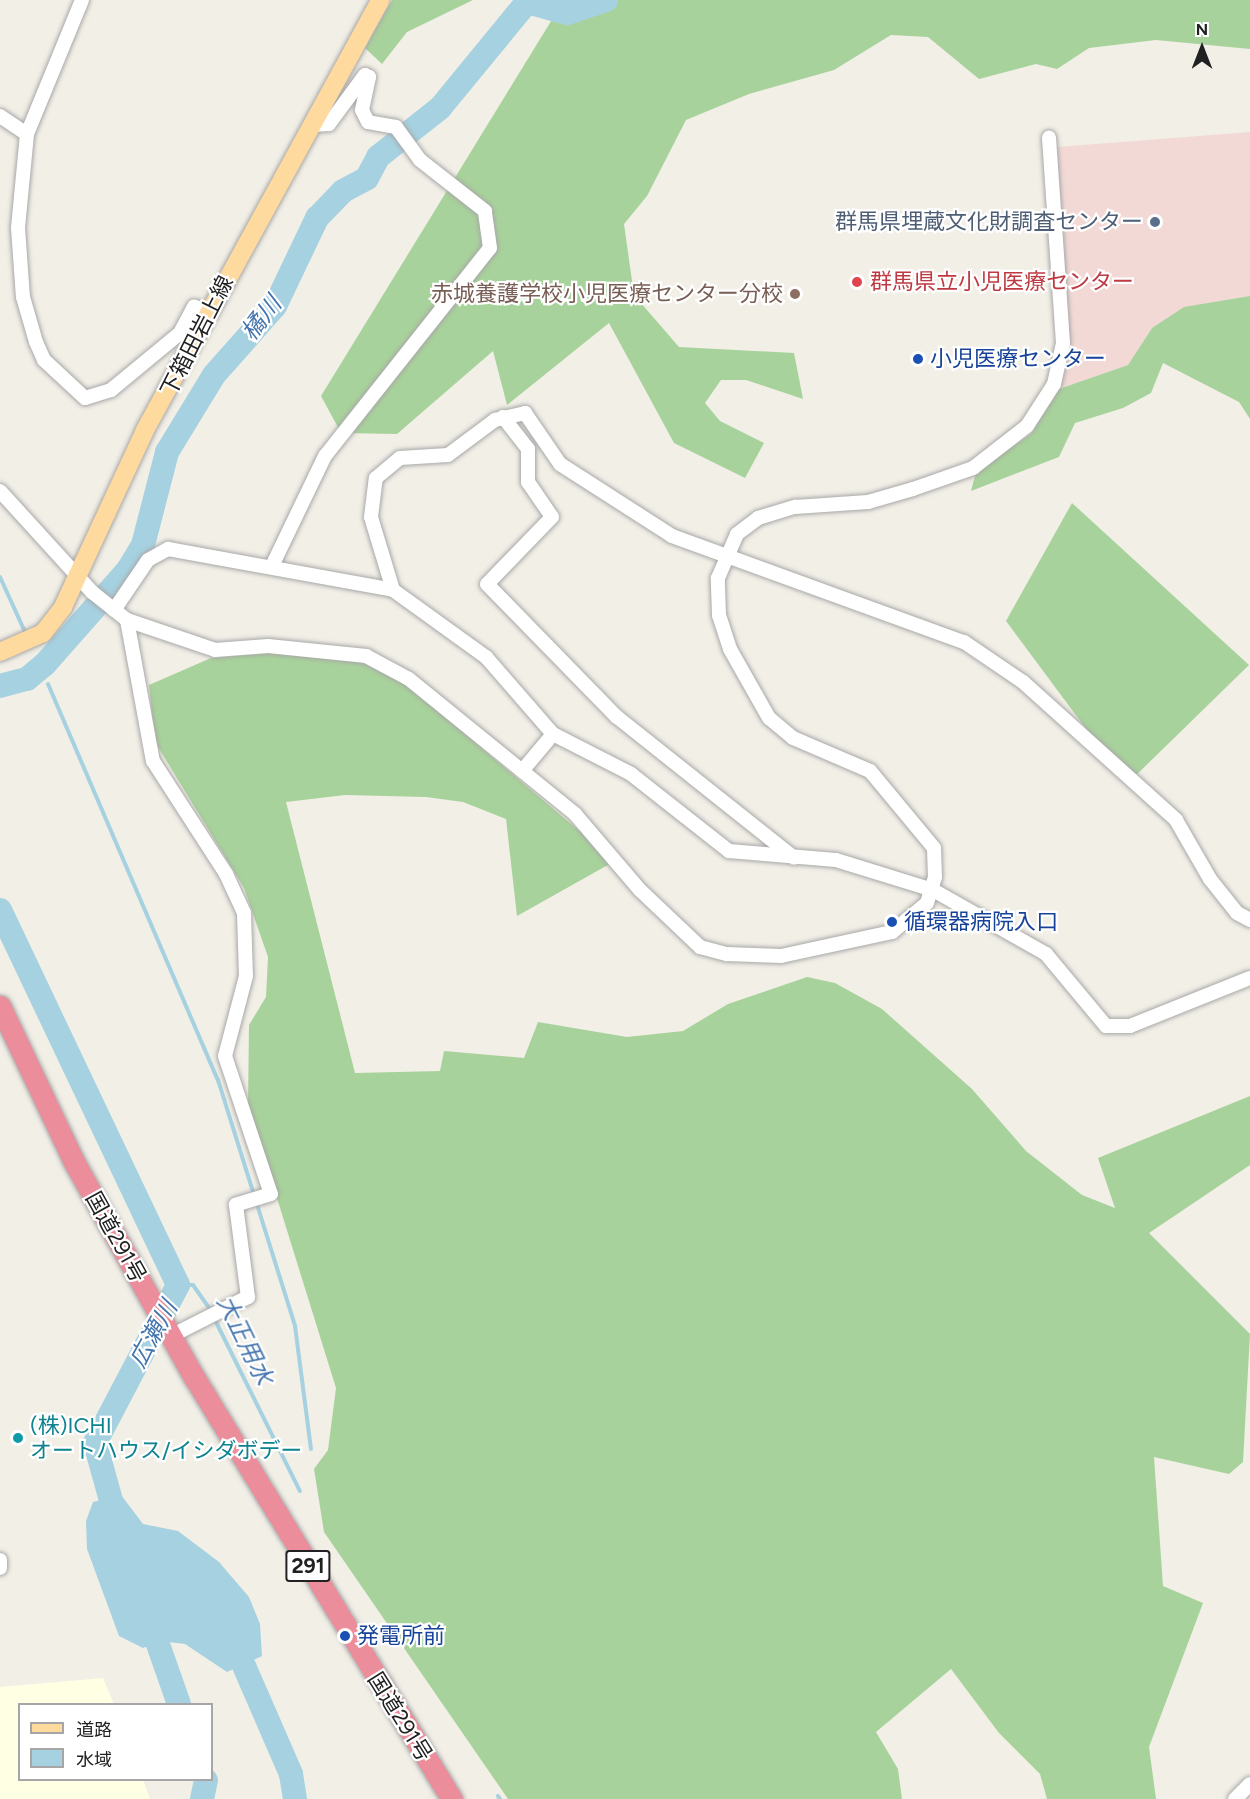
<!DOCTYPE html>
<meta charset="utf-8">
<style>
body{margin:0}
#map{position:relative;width:1250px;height:1799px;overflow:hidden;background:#f2efe7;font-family:Figtree,"Noto Sans JP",sans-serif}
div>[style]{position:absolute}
.commercial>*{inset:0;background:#f2d9d6}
.education>*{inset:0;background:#feffe3}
.forest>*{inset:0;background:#a8d29b}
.water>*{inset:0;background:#a6d1e0}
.stream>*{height:4px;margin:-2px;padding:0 2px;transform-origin:2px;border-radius:2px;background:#a6d1e0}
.river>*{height:24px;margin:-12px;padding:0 12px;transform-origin:12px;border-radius:12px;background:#a6d1e0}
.roads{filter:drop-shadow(0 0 2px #a8a8a8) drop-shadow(0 0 2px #a8a8a8)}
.minor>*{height:14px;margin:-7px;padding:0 7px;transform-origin:7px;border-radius:7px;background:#fff}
.major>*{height:18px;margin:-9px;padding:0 9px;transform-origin:9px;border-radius:9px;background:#ffda9f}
.highway>*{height:21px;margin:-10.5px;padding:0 10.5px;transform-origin:10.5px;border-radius:10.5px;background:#eb8d9a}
.dots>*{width:16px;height:16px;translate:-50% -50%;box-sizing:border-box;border:3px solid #fff;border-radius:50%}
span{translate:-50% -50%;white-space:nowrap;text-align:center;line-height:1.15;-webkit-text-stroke:4.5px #fff;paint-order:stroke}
.shield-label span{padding:2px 4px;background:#fff;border:2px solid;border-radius:4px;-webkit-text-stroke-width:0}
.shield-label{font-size:21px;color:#212121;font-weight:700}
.service-label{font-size:22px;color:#4e5e75}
.right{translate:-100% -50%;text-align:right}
.health-label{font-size:22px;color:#be3a42}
.left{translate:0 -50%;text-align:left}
.education-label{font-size:22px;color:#785e54}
.street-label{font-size:22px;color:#212121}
.transit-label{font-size:22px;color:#164399}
.culture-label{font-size:22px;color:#0d838f}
.water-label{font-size:24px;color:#4575ae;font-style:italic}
.legend{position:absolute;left:18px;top:1703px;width:195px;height:78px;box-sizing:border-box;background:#fff;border:2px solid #a6a6a6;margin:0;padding:8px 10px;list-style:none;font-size:18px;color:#212121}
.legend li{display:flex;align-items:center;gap:12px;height:30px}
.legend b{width:30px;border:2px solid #a6a6a6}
.north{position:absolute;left:1172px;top:18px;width:60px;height:60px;-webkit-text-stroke:4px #fff;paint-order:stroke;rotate:0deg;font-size:16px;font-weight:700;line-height:24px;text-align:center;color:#212121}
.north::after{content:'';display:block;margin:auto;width:21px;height:27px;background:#212121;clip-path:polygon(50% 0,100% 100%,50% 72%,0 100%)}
</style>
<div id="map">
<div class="commercial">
<div style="clip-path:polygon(1250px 132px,1250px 296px,1184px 308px,1152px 328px,1128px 365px,1059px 389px,1068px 362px,1057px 147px)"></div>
</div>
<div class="education">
<div style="clip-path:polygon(103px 1678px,114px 1704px,20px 1704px,20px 1780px,143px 1780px,150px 1799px,0 1799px,0 1687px)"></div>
</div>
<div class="forest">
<div style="clip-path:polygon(392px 0,473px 0,407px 32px,382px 64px,365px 48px)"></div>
<div style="clip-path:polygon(564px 0,1250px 0,1250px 49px,1156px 40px,1089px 48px,1057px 69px,1036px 64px,979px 79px,928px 37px,891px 35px,834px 70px,749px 94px,686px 120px,647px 196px,624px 224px,634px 295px,679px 347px,794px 353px,803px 399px,746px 380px,721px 380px,705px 403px,720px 421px,764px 443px,745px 478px,674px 443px,609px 323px,507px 405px,493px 351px,397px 434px,341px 433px,321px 396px)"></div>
<div style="clip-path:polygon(1250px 296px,1250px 419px,1239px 402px,1163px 363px,1151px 393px,1123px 408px,1075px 423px,1059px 457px,971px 491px,976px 472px,1031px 434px,1059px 389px,1128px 365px,1152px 328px,1184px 307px)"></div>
<div style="clip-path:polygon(1072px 503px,1249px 665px,1127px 784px,1006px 621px)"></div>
<div style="clip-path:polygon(271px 653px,364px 661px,407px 685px,615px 861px,517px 916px,506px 819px,463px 802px,426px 797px,345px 795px,286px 802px,355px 1073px,440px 1071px,444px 1051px,524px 1058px,538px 1022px,627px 1037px,683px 1031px,728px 1004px,807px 977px,835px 983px,882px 1009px,972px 1089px,1026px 1151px,1082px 1195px,1115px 1208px,1098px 1158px,1250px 1096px,1250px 1165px,1149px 1233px,1250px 1334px,1243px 1462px,1229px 1474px,1154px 1457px,1163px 1586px,1203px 1603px,1149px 1747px,1156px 1799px,1047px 1799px,1040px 1774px,999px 1733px,951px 1669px,876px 1732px,898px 1769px,902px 1799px,508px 1799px,324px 1532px,314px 1469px,328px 1450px,336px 1388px,248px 1105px,249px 1025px,266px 997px,268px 957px,244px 888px,155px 742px,149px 685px,211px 658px)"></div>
</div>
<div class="water">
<div style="clip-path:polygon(121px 1495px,143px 1524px,178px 1531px,219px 1562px,249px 1597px,260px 1624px,262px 1656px,227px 1672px,185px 1644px,160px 1641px,143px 1648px,119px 1636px,87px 1549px,86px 1521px,93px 1502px)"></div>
</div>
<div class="stream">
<div style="left:0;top:577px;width:63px;rotate:65.5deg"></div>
<div style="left:48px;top:684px;width:431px;rotate:66.8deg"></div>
<div style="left:218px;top:1080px;width:258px;rotate:72.6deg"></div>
<div style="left:295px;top:1326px;width:124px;rotate:82.6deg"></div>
<div style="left:178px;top:1285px;width:15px"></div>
<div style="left:193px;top:1285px;width:32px;rotate:55deg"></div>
<div style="left:214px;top:1318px;width:193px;rotate:63.6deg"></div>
<div style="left:498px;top:1796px;width:4px;rotate:56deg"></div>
</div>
<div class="river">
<div style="left:0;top:686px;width:28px;rotate:-15deg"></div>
<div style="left:27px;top:679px;width:23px;rotate:-40deg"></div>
<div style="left:45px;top:664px;width:125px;rotate:-48.6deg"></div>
<div style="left:128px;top:570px;width:29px;rotate:-59deg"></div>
<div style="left:143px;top:545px;width:96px;rotate:-75.5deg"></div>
<div style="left:167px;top:452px;width:90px;rotate:-58.6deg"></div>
<div style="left:214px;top:375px;width:92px;rotate:-48.5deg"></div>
<div style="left:275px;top:306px;width:98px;rotate:-64.5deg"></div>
<div style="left:317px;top:218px;width:37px;rotate:-46deg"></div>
<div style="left:343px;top:191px;width:27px;rotate:-28deg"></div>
<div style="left:367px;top:178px;width:24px;rotate:-62deg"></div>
<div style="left:378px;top:157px;width:79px;rotate:-38.3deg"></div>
<div style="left:440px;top:108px;width:137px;rotate:-50.6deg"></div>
<div style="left:527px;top:2px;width:41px;rotate:15.4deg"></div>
<div style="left:567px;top:13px;width:41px;rotate:-18.4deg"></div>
<div style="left:0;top:910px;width:415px;rotate:64.6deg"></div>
<div style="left:178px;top:1285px;width:178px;rotate:117.7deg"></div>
<div style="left:95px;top:1443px;width:89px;rotate:74.4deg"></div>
<div style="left:146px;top:1610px;width:100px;rotate:70.7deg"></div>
<div style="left:241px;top:1659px;width:125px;rotate:66.5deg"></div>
<div style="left:291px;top:1774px;width:25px;rotate:81deg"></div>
<div style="left:202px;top:1799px;width:19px;rotate:-78deg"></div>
</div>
<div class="roads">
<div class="minor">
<div style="left:82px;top:0;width:145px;rotate:112.3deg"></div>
<div style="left:27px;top:134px;width:94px;rotate:95.5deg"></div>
<div style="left:18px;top:228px;width:69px;rotate:85.9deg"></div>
<div style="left:23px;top:297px;width:47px;rotate:73.9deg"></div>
<div style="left:36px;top:342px;width:20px;rotate:66deg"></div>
<div style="left:44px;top:360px;width:56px;rotate:42.8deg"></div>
<div style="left:85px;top:398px;width:27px;rotate:-17deg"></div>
<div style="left:111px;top:390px;width:89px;rotate:-39.6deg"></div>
<div style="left:180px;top:333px;width:30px;rotate:-62deg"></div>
<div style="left:194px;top:307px;width:14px;rotate:12deg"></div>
<div style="left:0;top:116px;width:32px;rotate:34deg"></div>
<div style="left:503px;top:417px;width:41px;rotate:52deg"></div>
<div style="left:528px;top:449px;width:33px;rotate:90deg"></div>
<div style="left:528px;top:482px;width:42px;rotate:55.6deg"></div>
<div style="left:552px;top:517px;width:93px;rotate:134.1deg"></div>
<div style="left:487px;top:584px;width:186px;rotate:45.7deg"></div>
<div style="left:617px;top:717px;width:226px;rotate:38.5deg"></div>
<div style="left:0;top:491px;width:137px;rotate:47.7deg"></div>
<div style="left:92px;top:592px;width:45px;rotate:38.7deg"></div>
<div style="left:127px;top:620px;width:93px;rotate:18.8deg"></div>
<div style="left:215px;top:650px;width:53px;rotate:-4.3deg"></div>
<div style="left:268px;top:646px;width:99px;rotate:5.8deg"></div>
<div style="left:366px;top:656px;width:49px;rotate:28.1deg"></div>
<div style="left:409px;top:679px;width:214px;rotate:39.1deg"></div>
<div style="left:575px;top:814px;width:100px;rotate:49.5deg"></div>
<div style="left:640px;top:890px;width:83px;rotate:43.5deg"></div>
<div style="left:700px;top:947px;width:28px;rotate:15deg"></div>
<div style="left:727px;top:954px;width:54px;rotate:2.1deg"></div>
<div style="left:781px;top:956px;width:114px;rotate:-12.2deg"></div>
<div style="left:892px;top:932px;width:45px;rotate:-39.6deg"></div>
<div style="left:927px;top:903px;width:27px;rotate:-73deg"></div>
<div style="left:935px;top:877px;width:29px;rotate:-92deg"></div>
<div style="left:934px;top:848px;width:100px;rotate:-129.7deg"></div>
<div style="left:870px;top:771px;width:84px;rotate:-156.8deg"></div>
<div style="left:793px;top:738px;width:31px;rotate:-140deg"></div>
<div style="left:769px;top:718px;width:79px;rotate:-119.5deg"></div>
<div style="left:730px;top:649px;width:36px;rotate:-108deg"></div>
<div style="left:719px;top:615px;width:37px;rotate:-92deg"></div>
<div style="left:718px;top:578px;width:48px;rotate:-66.6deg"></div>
<div style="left:737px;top:534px;width:26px;rotate:-37deg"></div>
<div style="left:758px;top:518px;width:39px;rotate:-17deg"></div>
<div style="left:795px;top:507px;width:73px;rotate:-3.9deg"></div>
<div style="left:868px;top:502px;width:47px;rotate:-16.1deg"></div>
<div style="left:913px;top:489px;width:64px;rotate:-19.3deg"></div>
<div style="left:973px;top:468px;width:68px;rotate:-37.9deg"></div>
<div style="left:1027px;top:426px;width:50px;rotate:-57.3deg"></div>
<div style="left:1054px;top:384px;width:42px;rotate:-77.6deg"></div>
<div style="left:1063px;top:343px;width:206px;rotate:-93.9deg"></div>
<div style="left:272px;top:566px;width:122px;rotate:-64.3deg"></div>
<div style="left:325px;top:456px;width:265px;rotate:-51.6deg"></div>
<div style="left:490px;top:248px;width:37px;rotate:-98deg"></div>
<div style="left:485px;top:211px;width:83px;rotate:-141.9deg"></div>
<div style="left:420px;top:160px;width:41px;rotate:-126deg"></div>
<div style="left:396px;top:127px;width:28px;rotate:-170deg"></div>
<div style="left:368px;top:122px;width:13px;rotate:-117deg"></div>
<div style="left:362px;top:110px;width:34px;rotate:-78deg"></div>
<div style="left:369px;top:77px;width:4px;rotate:-153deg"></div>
<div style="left:365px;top:75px;width:61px;rotate:126.3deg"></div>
<div style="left:329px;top:124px;width:17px;rotate:177deg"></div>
<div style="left:393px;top:590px;width:76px;rotate:-106.8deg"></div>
<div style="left:371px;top:517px;width:39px;rotate:-83deg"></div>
<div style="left:376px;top:478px;width:31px;rotate:-40deg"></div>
<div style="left:400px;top:458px;width:48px;rotate:-3.6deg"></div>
<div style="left:448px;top:455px;width:59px;rotate:-36.7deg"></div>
<div style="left:495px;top:420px;width:31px;rotate:-13deg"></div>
<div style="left:525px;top:413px;width:62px;rotate:55.5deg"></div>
<div style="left:560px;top:464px;width:133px;rotate:32.7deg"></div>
<div style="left:672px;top:536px;width:311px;rotate:20deg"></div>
<div style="left:964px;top:642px;width:71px;rotate:34.1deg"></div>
<div style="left:1023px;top:682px;width:206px;rotate:42deg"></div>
<div style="left:1176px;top:820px;width:68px;rotate:60deg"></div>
<div style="left:1210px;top:879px;width:43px;rotate:51.5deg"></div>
<div style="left:1237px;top:913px;width:15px;rotate:28deg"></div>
<div style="left:114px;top:610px;width:60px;rotate:-55.8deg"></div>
<div style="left:148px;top:560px;width:23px;rotate:-29deg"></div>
<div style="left:168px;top:549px;width:229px;rotate:10.3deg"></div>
<div style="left:393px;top:590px;width:115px;rotate:35.8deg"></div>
<div style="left:486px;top:657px;width:102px;rotate:49deg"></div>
<div style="left:553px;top:734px;width:88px;rotate:27.1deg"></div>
<div style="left:631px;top:774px;width:125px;rotate:38.2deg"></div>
<div style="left:729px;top:851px;width:107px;rotate:4.8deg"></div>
<div style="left:836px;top:860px;width:102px;rotate:17.2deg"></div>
<div style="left:933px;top:890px;width:130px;rotate:29.5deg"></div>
<div style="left:1046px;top:954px;width:94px;rotate:50.2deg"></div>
<div style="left:1106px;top:1026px;width:24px"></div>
<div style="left:1130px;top:1026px;width:129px;rotate:-21.8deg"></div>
<div style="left:127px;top:620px;width:143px;rotate:79.6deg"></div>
<div style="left:153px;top:761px;width:135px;rotate:57.1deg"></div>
<div style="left:226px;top:874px;width:43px;rotate:65.2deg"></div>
<div style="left:244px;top:913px;width:63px;rotate:88.2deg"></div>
<div style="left:246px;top:976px;width:83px;rotate:104.7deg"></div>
<div style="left:225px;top:1056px;width:145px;rotate:71.6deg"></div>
<div style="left:271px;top:1194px;width:37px;rotate:163deg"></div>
<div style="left:236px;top:1205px;width:93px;rotate:82.6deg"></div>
<div style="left:248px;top:1297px;width:86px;rotate:153.1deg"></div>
<div style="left:522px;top:771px;width:48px;rotate:-50deg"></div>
<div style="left:0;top:1560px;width:8px;rotate:90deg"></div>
<div style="left:1235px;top:1799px;width:21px;rotate:-45deg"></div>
</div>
<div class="major">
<div style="left:0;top:652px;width:47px;rotate:-23.8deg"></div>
<div style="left:43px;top:633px;width:33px;rotate:-52deg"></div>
<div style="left:63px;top:607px;width:195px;rotate:-65.1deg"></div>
<div style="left:145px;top:430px;width:490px;rotate:-61.3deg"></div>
</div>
<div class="highway">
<div style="left:0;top:1006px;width:170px;rotate:64.6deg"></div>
<div style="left:73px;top:1160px;width:248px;rotate:60.9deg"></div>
<div style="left:194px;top:1377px;width:495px;rotate:58.6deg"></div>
</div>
</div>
<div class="dots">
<div style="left:1155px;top:222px;background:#5c6f8a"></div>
<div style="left:857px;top:282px;background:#e0444e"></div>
<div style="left:795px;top:294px;background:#8d6e63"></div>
<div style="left:918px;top:359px;background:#1a4fb4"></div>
<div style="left:892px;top:922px;background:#1a4fb4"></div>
<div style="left:18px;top:1438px;background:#0f9aa8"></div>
<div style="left:345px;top:1636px;background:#1a4fb4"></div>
</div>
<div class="shield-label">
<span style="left:308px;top:1566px">291</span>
</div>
<div class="service-label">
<span class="right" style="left:1143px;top:222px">群馬県埋蔵文化財調査センター</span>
</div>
<div class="health-label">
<span class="left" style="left:870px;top:282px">群馬県立小児医療センター</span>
</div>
<div class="education-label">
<span class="right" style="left:783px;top:294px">赤城養護学校小児医療センター分校</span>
</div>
<div class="street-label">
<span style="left:197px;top:336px;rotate:-63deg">下箱田岩上線</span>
<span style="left:116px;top:1237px;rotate:61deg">国道291号</span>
<span style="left:400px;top:1717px;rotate:58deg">国道291号</span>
</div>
<div class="transit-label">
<span class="left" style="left:930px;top:359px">小児医療センター</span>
<span class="left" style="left:904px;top:922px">循環器病院入口</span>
<span class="left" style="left:357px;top:1636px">発電所前</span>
</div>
<div class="culture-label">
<span class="left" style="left:30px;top:1438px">(株)ICHI<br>オートハウス/イシダボデー</span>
</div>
<div class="water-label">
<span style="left:261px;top:318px;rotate:-52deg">橘川</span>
<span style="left:153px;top:1334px;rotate:-61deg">広瀬川</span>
<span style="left:245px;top:1340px;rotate:64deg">大正用水</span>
</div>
<ul class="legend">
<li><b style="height:8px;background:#ffda9f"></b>道路</li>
<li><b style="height:16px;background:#a6d1e0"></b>水域</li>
</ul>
<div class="north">N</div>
</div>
